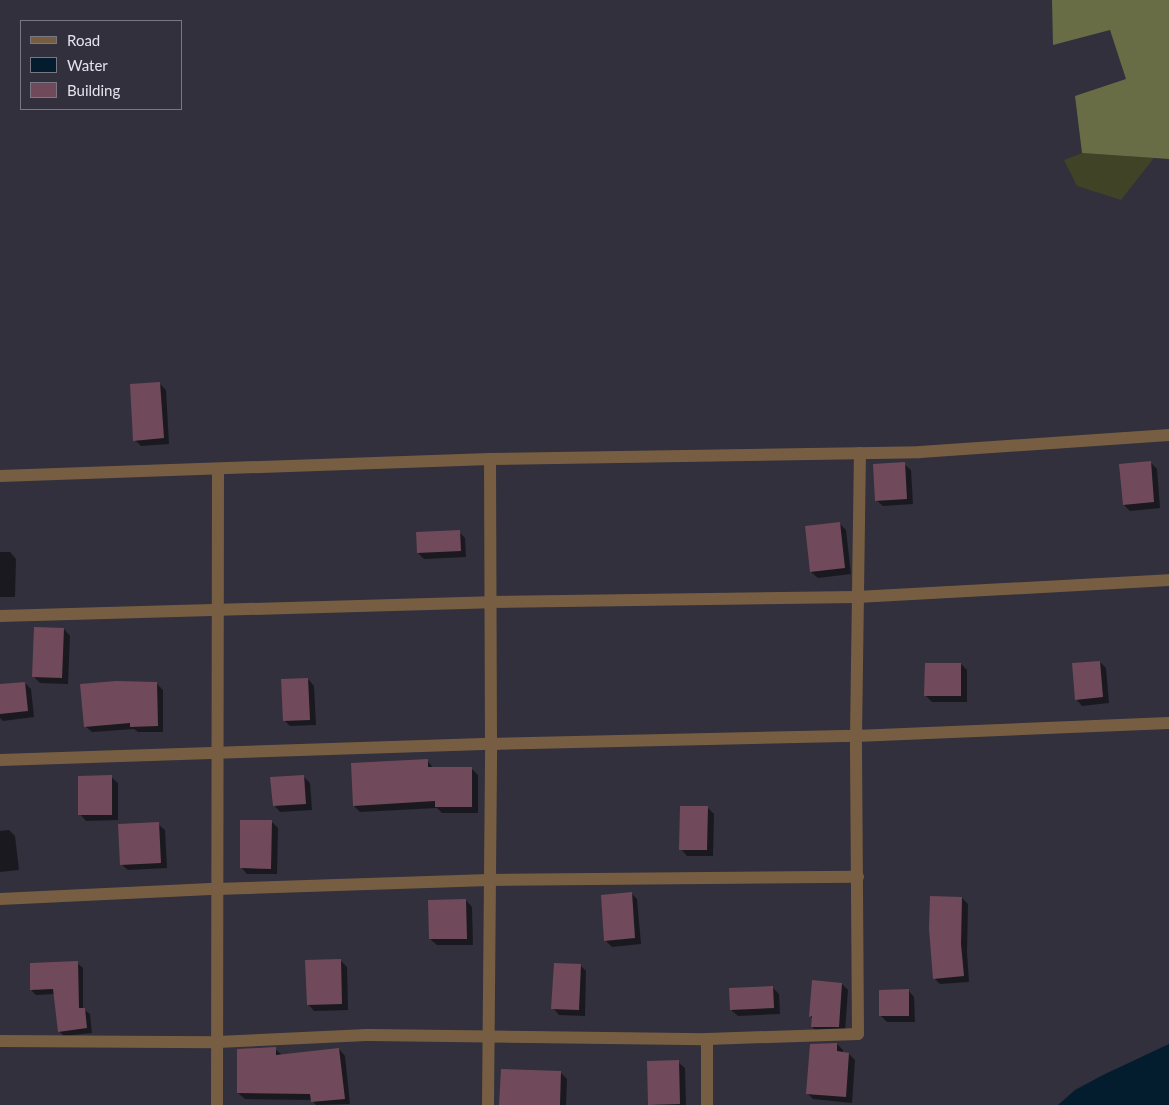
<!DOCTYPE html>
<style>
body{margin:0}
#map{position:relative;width:1169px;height:1105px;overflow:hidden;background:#31303c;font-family:Lato,sans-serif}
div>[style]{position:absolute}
.green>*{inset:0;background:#404326}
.forest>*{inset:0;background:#696d46}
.water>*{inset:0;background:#031d2e}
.shadow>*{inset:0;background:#0007}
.building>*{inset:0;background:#704a5a}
.minor>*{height:12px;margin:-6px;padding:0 6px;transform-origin:6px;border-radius:6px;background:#775e42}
span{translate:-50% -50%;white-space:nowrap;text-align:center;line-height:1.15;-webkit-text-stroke:5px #31303c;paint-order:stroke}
.legend{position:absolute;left:20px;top:20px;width:162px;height:90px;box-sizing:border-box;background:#31303c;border:1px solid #787882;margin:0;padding:6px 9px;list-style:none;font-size:15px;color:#e3e3eb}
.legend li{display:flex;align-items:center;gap:10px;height:25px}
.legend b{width:25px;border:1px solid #787882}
</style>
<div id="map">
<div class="green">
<div style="clip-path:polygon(1082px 153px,1154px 158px,1121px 200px,1077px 186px,1064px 160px)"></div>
</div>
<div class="forest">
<div style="clip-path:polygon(1052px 0,1169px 0,1169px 159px,1082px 153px,1075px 96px,1126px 79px,1110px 30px,1053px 45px)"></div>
</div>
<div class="water">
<div style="clip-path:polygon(1169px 1044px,1169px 1105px,1058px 1105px,1075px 1090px,1103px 1075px)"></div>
</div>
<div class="shadow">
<div style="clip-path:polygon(159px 383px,166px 390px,169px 444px,141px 446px,135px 440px)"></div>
<div style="clip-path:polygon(1150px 462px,1157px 469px,1160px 508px,1130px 511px,1124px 505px)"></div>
<div style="clip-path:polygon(904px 464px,911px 470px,913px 504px,883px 506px,876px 500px)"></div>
<div style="clip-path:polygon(840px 524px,846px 530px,851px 574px,818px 578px,811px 572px,806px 528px)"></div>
<div style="clip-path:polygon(459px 532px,465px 538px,466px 557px,424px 559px,418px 553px)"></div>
<div style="clip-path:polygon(0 552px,10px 552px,16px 559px,15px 597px,0 597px)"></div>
<div style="clip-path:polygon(64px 629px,70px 636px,68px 684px,40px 683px,34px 677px)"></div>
<div style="clip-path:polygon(1100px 662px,1106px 668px,1109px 703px,1082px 706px,1076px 699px)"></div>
<div style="clip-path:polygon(961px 664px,967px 670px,967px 702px,932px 702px,926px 696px)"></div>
<div style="clip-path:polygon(308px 679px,314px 686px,316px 725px,290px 726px,284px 720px)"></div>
<div style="clip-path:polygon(25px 683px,31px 689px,34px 717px,3px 721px,0 718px,0 686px)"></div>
<div style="clip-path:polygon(156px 683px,163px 690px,163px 732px,138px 732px,134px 729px,92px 732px,85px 726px)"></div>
<div style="clip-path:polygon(427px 760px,434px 769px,472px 769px,478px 775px,478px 813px,442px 813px,437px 808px,360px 812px,354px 806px)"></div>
<div style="clip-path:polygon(303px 776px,310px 783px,312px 810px,280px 812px,274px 805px)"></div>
<div style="clip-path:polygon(111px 777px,118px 783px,118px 820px,86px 821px,80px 814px)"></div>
<div style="clip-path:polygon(708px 808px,714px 814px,713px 856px,687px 856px,681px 849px)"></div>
<div style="clip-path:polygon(272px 822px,278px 828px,277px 874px,247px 874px,241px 867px)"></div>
<div style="clip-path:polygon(158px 824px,165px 830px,167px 868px,128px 870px,121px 864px)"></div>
<div style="clip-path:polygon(9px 830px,15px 836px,19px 870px,0 872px,0 831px)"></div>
<div style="clip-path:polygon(631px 893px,637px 899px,641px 944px,612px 947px,605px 940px)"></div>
<div style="clip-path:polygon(962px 898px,968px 904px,967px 952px,969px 982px,940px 984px,934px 978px)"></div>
<div style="clip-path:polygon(466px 900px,472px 907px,473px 945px,437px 945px,430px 939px)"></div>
<div style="clip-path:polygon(340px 960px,347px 967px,348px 1010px,314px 1011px,308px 1004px)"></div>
<div style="clip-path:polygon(77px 963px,83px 968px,83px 1009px,90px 1014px,92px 1033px,64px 1036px,59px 1031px,55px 994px,36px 995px,31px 990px)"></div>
<div style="clip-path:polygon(580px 965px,586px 971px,585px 1016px,559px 1015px,553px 1008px)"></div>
<div style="clip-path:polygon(842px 984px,848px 990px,845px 1032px,819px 1033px,812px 1027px,813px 1019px,810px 1016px)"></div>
<div style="clip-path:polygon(773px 988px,779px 994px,780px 1014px,738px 1016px,731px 1010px)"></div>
<div style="clip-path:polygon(908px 990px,914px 997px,915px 1022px,887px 1022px,881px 1016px)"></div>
<div style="clip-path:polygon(837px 1044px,843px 1050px,843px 1053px,849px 1054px,855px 1060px,852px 1103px,813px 1099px,807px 1093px)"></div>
<div style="clip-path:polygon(275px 1049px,282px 1055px,339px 1049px,345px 1056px,350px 1104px,316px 1105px,312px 1100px,245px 1099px,238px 1093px)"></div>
<div style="clip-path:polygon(678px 1062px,685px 1068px,686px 1105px,650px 1105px)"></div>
<div style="clip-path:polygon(561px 1073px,567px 1079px,566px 1105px,501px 1105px)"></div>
</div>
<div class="building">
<div style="clip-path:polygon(160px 382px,164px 438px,133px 441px,130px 384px)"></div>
<div style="clip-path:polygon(1151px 461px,1154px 502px,1123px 505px,1119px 464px)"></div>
<div style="clip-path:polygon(905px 462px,907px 499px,875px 501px,873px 464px)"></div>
<div style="clip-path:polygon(840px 522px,845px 568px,810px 572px,805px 526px)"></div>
<div style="clip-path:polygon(460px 530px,461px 551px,417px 553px,416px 532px)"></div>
<div style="clip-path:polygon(34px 627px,64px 628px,62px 678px,32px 677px)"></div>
<div style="clip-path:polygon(1100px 661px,1103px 697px,1075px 700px,1072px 663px)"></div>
<div style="clip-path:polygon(925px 663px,961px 663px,961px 696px,924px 696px)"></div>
<div style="clip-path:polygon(308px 678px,310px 720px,283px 721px,281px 679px)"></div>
<div style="clip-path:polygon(116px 681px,157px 682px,158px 726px,130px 727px,130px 723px,84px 727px,80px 684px)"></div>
<div style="clip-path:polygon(25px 682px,28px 711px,0 714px,0 684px)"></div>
<div style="clip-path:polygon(428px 759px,428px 767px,472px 767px,472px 807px,435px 807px,435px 801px,353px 806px,351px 763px)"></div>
<div style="clip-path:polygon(112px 775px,112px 815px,78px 815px,78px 776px)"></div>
<div style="clip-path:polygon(304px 775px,306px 804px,273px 806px,270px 777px)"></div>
<div style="clip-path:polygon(680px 806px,708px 806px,707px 850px,679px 850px)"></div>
<div style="clip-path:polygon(240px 820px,272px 820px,271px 869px,240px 868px)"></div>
<div style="clip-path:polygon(159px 822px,161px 863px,120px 865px,118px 824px)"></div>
<div style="clip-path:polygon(632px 892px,635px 938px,604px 941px,601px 895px)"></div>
<div style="clip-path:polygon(930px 896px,962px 897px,961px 944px,964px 976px,933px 979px,929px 929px)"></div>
<div style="clip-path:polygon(466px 899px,467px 939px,429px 939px,428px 900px)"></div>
<div style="clip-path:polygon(341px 959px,342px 1004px,307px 1005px,305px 960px)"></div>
<div style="clip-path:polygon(78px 961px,79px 1008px,85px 1008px,87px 1028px,58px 1032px,53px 989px,30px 990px,30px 963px)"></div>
<div style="clip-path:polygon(554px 963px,581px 964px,579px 1010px,551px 1009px)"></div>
<div style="clip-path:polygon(812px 980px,842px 983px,839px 1027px,811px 1027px,812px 1016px,809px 1017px)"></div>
<div style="clip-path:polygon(773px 986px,774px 1008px,730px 1010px,729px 988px)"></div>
<div style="clip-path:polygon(909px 989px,909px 1016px,879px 1016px,879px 990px)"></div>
<div style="clip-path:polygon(837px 1043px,837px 1051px,849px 1053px,846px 1097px,806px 1094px,810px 1044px)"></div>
<div style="clip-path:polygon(276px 1047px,276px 1055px,339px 1048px,345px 1099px,311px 1102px,310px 1094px,237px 1093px,237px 1049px)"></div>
<div style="clip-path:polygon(679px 1060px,680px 1104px,648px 1105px,647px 1061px)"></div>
<div style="clip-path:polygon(501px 1069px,561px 1071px,560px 1105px,499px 1105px)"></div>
</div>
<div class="minor">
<div style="left:0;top:476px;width:490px;rotate:-2deg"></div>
<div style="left:490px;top:459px;width:430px;rotate:-0.9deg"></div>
<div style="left:920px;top:452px;width:250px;rotate:-3.9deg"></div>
<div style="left:0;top:616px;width:490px;rotate:-1.6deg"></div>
<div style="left:490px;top:602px;width:367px;rotate:-0.8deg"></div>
<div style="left:857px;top:597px;width:312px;rotate:-3.1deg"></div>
<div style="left:0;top:760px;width:491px;rotate:-1.9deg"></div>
<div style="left:491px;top:744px;width:365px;rotate:-1.3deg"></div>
<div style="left:856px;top:736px;width:313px;rotate:-2.4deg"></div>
<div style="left:0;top:899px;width:216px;rotate:-2.7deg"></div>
<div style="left:216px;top:889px;width:273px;rotate:-1.9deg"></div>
<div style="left:489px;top:880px;width:369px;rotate:-0.5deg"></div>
<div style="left:707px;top:1039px;width:66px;rotate:90deg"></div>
<div style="left:0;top:1041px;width:217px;rotate:0.3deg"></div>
<div style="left:217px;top:1042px;width:150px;rotate:-2.7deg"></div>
<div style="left:367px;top:1035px;width:340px;rotate:0.7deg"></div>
<div style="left:707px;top:1039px;width:151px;rotate:-1.9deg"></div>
<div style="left:858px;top:1034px;width:298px;rotate:-90.4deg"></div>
<div style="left:856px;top:736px;width:283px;rotate:-89.2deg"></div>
<div style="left:217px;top:1105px;width:636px;rotate:-89.91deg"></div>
<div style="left:488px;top:1105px;width:361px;rotate:-89.5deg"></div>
<div style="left:491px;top:744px;width:285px;rotate:-90.2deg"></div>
</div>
<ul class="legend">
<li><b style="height:6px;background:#775e42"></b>Road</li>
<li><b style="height:14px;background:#031d2e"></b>Water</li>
<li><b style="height:14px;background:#704a5a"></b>Building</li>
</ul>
</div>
